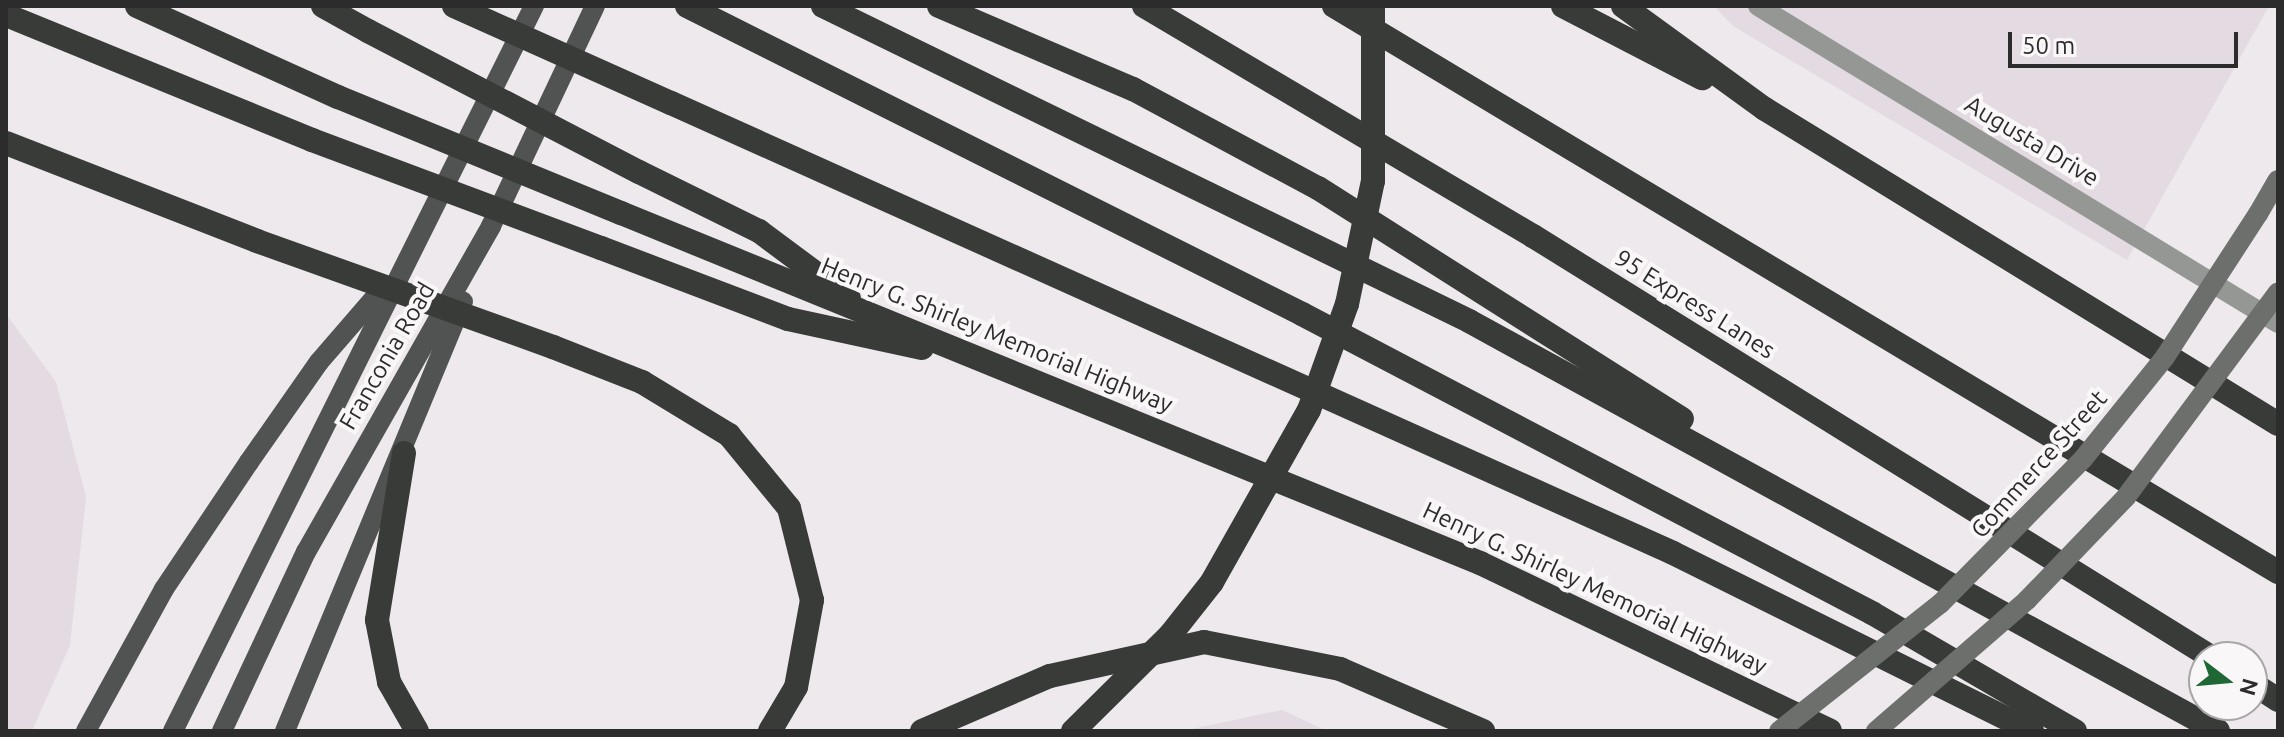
<!DOCTYPE html>
<style>
body{margin:0}
#map{position:relative;width:2284px;height:737px;overflow:hidden;background:#ede9ec;font-family:Ubuntu,sans-serif}
div>[style]{position:absolute}
.built>*{inset:0;background:#e4dae1}
.minor>*{height:20px;margin:-10px;padding:0 10px;transform-origin:10px;border-radius:10px;background:#959795}
.secondary>*{height:20px;margin:-10px;padding:0 10px;transform-origin:10px;border-radius:10px;background:#6d6f6d}
.primary>*{height:20px;margin:-10px;padding:0 10px;transform-origin:10px;border-radius:10px;background:#505351}
.motorway>*{height:24px;margin:-12px;padding:0 12px;transform-origin:12px;border-radius:12px;background:#393b39}
.secondary-bridge>*{height:20px;margin:-10px;padding:0 10px;transform-origin:10px;border-radius:10px;background:#6d6f6d}
.motorway-bridge>*{height:24px;margin:-12px;padding:0 12px;transform-origin:12px;border-radius:12px;background:#393b39}
span{translate:-50% -50%;white-space:nowrap;text-align:center;line-height:1.15;-webkit-text-stroke:8px #faf7f9;paint-order:stroke}
.street-label{font-size:24px;color:#2d2c2d}
.frame{position:absolute;inset:0;border:8px solid #2d2c2d;pointer-events:none}
.north{position:absolute;left:2188px;top:641px;width:80px;height:80px;box-sizing:border-box;background:#faf7f9;border:2px solid #a8a6a7;border-radius:50%;rotate:106deg;font-size:22px;font-weight:700;line-height:32px;text-align:center;color:#2d2c2d}
.north::after{content:'';display:block;margin:auto;width:28px;height:36px;background:#1f6836;clip-path:polygon(50% 0,100% 100%,50% 72%,0 100%)}
.scale{position:absolute;left:2008px;top:32px;width:230px;height:36px;box-sizing:border-box;border:4px solid #2d2c2d;border-top:0;padding-left:10px;font-size:24px;line-height:28px;white-space:nowrap;color:#2d2c2d;-webkit-text-stroke:6px #faf7f9;paint-order:stroke}
</style>
<div id="map">
<div class="built">
<div style="clip-path:polygon(1714px 6px,2269px 6px,2127px 260px,1733px 26px)"></div>
<div style="clip-path:polygon(6px 314px,56px 382px,86px 497px,70px 645px,32px 731px,6px 731px)"></div>
<div style="clip-path:polygon(1282px 710px,1327px 731px,1182px 731px)"></div>
</div>
<div class="minor">
<div style="left:1758px;top:6px;width:609px;rotate:31.37deg"></div>
</div>
<div class="secondary">
<div style="left:2258px;top:214px;width:39px;rotate:-60deg"></div>
</div>
<div class="primary">
<div style="left:86px;top:731px;width:162px;rotate:-61.2deg"></div>
<div style="left:164px;top:589px;width:153px;rotate:-56.2deg"></div>
<div style="left:249px;top:462px;width:122px;rotate:-55deg"></div>
<div style="left:319px;top:362px;width:99px;rotate:-49.1deg"></div>
<div style="left:173px;top:731px;width:810px;rotate:-63.53deg"></div>
<div style="left:222px;top:731px;width:198px;rotate:-64.9deg"></div>
<div style="left:306px;top:552px;width:375px;rotate:-60.4deg"></div>
<div style="left:491px;top:226px;width:243px;rotate:-64.7deg"></div>
<div style="left:285px;top:731px;width:465px;rotate:-67.5deg"></div>
</div>
<div class="motorway">
<div style="left:137px;top:6px;width:221px;rotate:24.4deg"></div>
<div style="left:323px;top:6px;width:51px;rotate:29.1deg"></div>
<div style="left:687px;top:6px;width:688px;rotate:26.6deg"></div>
<div style="left:1302px;top:314px;width:644px;rotate:27.68deg"></div>
<div style="left:1872px;top:613px;width:235px;rotate:30.2deg"></div>
<div style="left:823px;top:6px;width:719px;rotate:25.99deg"></div>
<div style="left:1469px;top:321px;width:854px;rotate:28.7deg"></div>
<div style="left:939px;top:6px;width:211px;rotate:23.2deg"></div>
<div style="left:1133px;top:89px;width:210px;rotate:28.2deg"></div>
<div style="left:1318px;top:188px;width:431px;rotate:32.4deg"></div>
<div style="left:1144px;top:6px;width:452px;rotate:30.6deg"></div>
<div style="left:1533px;top:236px;width:798px;rotate:31.84deg"></div>
<div style="left:1334px;top:6px;width:1101px;rotate:30.95deg"></div>
<div style="left:1563px;top:6px;width:157px;rotate:27.4deg"></div>
<div style="left:1623px;top:6px;width:175px;rotate:36deg"></div>
<div style="left:1765px;top:109px;width:602px;rotate:31.55deg"></div>
<div style="left:6px;top:15px;width:331px;rotate:22.2deg"></div>
<div style="left:671px;top:103px;width:1098px;rotate:24.18deg"></div>
<div style="left:1673px;top:553px;width:401px;rotate:26.4deg"></div>
<div style="left:6px;top:143px;width:269px;rotate:21.3deg"></div>
<div style="left:639px;top:172px;width:134px;rotate:26.2deg"></div>
<div style="left:759px;top:231px;width:112px;rotate:36.7deg"></div>
<div style="left:621px;top:213px;width:928px;rotate:22.17deg"></div>
<div style="left:1480px;top:563px;width:388px;rotate:25.6deg"></div>
<div style="left:601px;top:248px;width:200px;rotate:20.8deg"></div>
<div style="left:788px;top:319px;width:137px;rotate:12.2deg"></div>
<div style="left:553px;top:347px;width:96px;rotate:21.5deg"></div>
<div style="left:642px;top:382px;width:102px;rotate:31.3deg"></div>
<div style="left:729px;top:435px;width:94px;rotate:50.6deg"></div>
<div style="left:789px;top:508px;width:95px;rotate:76deg"></div>
<div style="left:812px;top:600px;width:88px;rotate:100.4deg"></div>
<div style="left:796px;top:687px;width:51px;rotate:120.6deg"></div>
<div style="left:404px;top:453px;width:169px;rotate:99.2deg"></div>
<div style="left:377px;top:620px;width:63px;rotate:79deg"></div>
<div style="left:389px;top:682px;width:56px;rotate:60.3deg"></div>
<div style="left:2252px;top:683px;width:31px;rotate:33deg"></div>
<div style="left:922px;top:731px;width:139px;rotate:-23.3deg"></div>
<div style="left:1050px;top:676px;width:158px;rotate:-12.4deg"></div>
<div style="left:1204px;top:642px;width:139px;rotate:11.2deg"></div>
<div style="left:1340px;top:669px;width:156px;rotate:23.4deg"></div>
</div>
<div class="secondary-bridge">
<div style="left:1779px;top:731px;width:205px;rotate:-38.3deg"></div>
<div style="left:1940px;top:604px;width:204px;rotate:-45.4deg"></div>
<div style="left:2083px;top:459px;width:131px;rotate:-51.2deg"></div>
<div style="left:2165px;top:357px;width:171px;rotate:-57deg"></div>
<div style="left:1876px;top:731px;width:200px;rotate:-40.9deg"></div>
<div style="left:2027px;top:600px;width:143px;rotate:-46.1deg"></div>
<div style="left:2126px;top:497px;width:255px;rotate:-53.4deg"></div>
</div>
<div class="motorway-bridge">
<div style="left:454px;top:6px;width:238px;rotate:24.1deg"></div>
<div style="left:368px;top:31px;width:305px;rotate:27.5deg"></div>
<div style="left:338px;top:97px;width:306px;rotate:22.3deg"></div>
<div style="left:312px;top:140px;width:309px;rotate:20.5deg"></div>
<div style="left:257px;top:241px;width:314px;rotate:19.7deg"></div>
<div style="left:1073px;top:731px;width:138px;rotate:-44.7deg"></div>
<div style="left:1171px;top:634px;width:66px;rotate:-51.7deg"></div>
<div style="left:1212px;top:582px;width:197px;rotate:-60.6deg"></div>
<div style="left:1309px;top:410px;width:113px;rotate:-70.3deg"></div>
<div style="left:1347px;top:304px;width:126px;rotate:-78.1deg"></div>
<div style="left:1373px;top:181px;width:175px;rotate:-90deg"></div>
</div>
<div class="street-label">
<span style="left:2032px;top:141px;rotate:31deg">Augusta Drive</span>
<span style="left:1695px;top:304px;rotate:32deg">95 Express Lanes</span>
<span style="left:997px;top:335px;rotate:22deg">Henry G. Shirley Memorial Highway</span>
<span style="left:387px;top:356px;rotate:-60deg">Franconia Road</span>
<span style="left:2039px;top:464px;rotate:-48deg">Commerce Street</span>
<span style="left:1595px;top:588px;rotate:25deg">Henry G. Shirley Memorial Highway</span>
</div>
<div class="frame"></div>
<div class="north">N</div>
<div class="scale">50 m</div>
</div>
